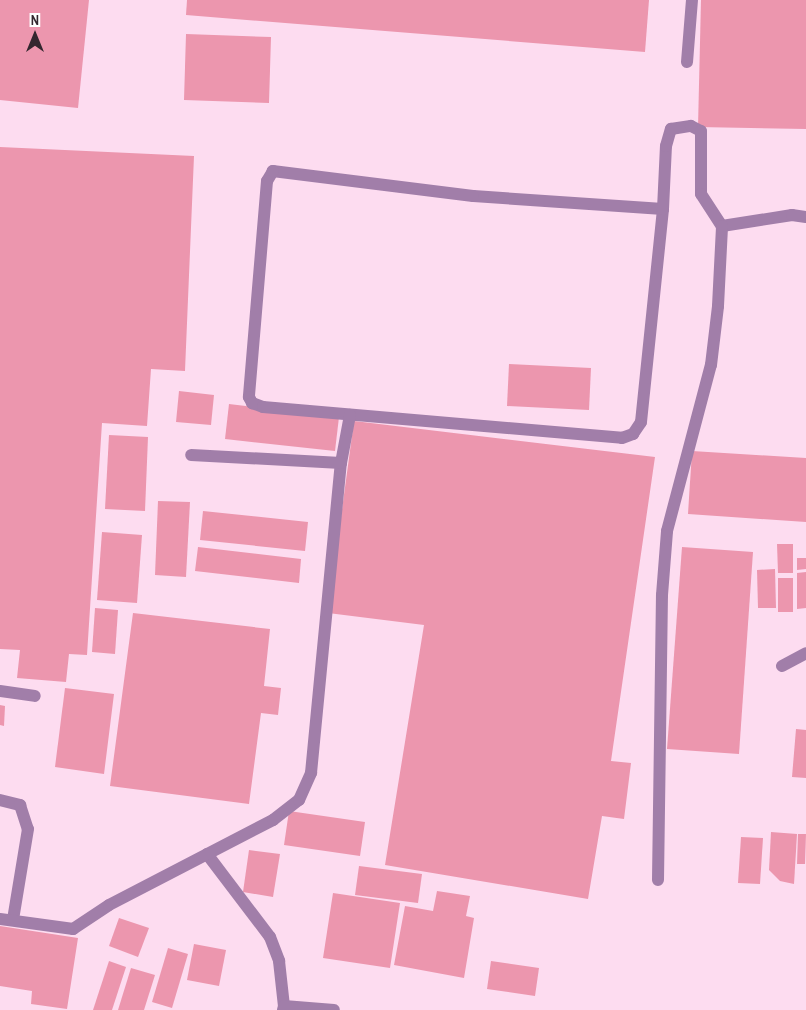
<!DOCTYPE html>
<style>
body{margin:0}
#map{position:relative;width:806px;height:1010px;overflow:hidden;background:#fddcf0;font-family:"Archivo Narrow",sans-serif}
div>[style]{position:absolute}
.building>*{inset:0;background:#ec96ae}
.minor>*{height:12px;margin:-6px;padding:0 6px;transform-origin:6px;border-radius:6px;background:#a17ea9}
span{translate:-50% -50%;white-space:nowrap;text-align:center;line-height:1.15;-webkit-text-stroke:4px #fff;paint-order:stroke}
.north{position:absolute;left:10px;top:10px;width:50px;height:50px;-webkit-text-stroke:4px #fff;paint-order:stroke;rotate:0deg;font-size:14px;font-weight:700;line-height:20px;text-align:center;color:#33272f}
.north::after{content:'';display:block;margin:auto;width:18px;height:22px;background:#33272f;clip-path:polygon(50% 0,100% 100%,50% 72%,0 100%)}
</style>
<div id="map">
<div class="building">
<div style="clip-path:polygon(0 0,89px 0,78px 108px,0 100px)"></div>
<div style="clip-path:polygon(187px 0,649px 0,645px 52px,186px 15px)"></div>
<div style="clip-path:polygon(701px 0,806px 0,806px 129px,698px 127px)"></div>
<div style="clip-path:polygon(186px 34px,271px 37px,269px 103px,184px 100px)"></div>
<div style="clip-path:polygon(0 147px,194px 156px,185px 371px,151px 369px,147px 426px,102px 423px,87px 655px,69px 654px,66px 682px,17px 678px,20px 650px,0 649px)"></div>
<div style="clip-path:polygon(509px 364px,591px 368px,589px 410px,507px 406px)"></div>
<div style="clip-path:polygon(179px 391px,214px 395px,211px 425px,176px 422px)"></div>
<div style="clip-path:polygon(229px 404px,339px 417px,335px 451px,225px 439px)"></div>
<div style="clip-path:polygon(354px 421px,655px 457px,611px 761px,631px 763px,624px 819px,602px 816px,588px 899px,385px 865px,424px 625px,328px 613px)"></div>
<div style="clip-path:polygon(109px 435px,148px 437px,145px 511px,105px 509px)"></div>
<div style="clip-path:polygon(692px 451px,806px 458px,806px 522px,688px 514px)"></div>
<div style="clip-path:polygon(158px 501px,190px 502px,186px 577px,155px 575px)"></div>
<div style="clip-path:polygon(203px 511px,308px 522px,305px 551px,200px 540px)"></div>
<div style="clip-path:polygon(102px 532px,142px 535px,137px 603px,97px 600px)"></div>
<div style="clip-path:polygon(777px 544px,793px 544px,793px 573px,778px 573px)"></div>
<div style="clip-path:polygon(198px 547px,301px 559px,299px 583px,195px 571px)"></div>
<div style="clip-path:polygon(682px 547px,753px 552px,739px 754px,667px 749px)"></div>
<div style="clip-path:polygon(797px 558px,806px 558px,806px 569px,797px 570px)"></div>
<div style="clip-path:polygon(775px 569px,776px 608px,758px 608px,757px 570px)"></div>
<div style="clip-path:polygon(806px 572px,806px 608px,797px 609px,797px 573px)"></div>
<div style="clip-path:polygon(778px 578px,793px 578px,793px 612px,778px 612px)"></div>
<div style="clip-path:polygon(95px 608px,118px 610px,115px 654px,92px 652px)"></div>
<div style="clip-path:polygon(133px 613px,270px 629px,264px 686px,281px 688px,278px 715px,261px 713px,249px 804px,110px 786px)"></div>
<div style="clip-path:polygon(65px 688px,114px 694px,104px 774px,55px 767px)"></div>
<div style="clip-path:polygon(0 705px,5px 706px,4px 726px,0 725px)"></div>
<div style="clip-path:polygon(796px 729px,806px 730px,806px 778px,792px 777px)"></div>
<div style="clip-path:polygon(289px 811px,365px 822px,360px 856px,284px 845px)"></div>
<div style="clip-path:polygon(771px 832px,797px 834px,794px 884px,780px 881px,769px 870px)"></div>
<div style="clip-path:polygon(798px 834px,806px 834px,805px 864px,797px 864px)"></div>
<div style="clip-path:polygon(741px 837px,763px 838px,760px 884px,738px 883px)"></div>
<div style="clip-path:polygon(249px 850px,280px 854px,273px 897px,243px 892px)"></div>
<div style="clip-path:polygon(359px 866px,422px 874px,418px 903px,355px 895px)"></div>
<div style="clip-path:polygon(437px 891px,470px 896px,466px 916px,474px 918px,464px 978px,394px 965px,405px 906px,433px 911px)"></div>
<div style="clip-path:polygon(333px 893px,400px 903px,390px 968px,323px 958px)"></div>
<div style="clip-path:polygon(119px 918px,149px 928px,138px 957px,109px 946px)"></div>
<div style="clip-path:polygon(0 926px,78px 938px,67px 1009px,31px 1004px,32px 991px,0 986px)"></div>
<div style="clip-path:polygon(194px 944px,226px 950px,219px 986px,187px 980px)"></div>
<div style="clip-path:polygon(168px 948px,188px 954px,172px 1008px,152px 1002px)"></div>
<div style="clip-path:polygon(109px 961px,126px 967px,112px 1010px,93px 1010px)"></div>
<div style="clip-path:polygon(491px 961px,539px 968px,535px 996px,487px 989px)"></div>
<div style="clip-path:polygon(131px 968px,155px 975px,144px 1010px,118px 1010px)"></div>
</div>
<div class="minor">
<div style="left:687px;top:62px;width:62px;rotate:-85.4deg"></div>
<div style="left:663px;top:209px;width:190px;rotate:-176.1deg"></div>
<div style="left:473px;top:196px;width:202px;rotate:-172.9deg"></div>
<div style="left:273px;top:171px;width:12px;rotate:121deg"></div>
<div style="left:267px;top:181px;width:217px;rotate:94.8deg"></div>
<div style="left:249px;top:397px;width:7px;rotate:63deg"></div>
<div style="left:252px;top:403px;width:12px;rotate:20deg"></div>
<div style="left:263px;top:407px;width:360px;rotate:4.9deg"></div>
<div style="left:622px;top:438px;width:12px;rotate:-20deg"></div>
<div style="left:633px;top:434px;width:14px;rotate:-56deg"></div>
<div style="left:641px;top:422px;width:214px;rotate:-84.1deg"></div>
<div style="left:663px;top:209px;width:63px;rotate:-87.3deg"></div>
<div style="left:666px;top:146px;width:18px;rotate:-74deg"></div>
<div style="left:671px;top:129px;width:20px;rotate:-9deg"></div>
<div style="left:691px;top:126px;width:11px;rotate:27deg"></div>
<div style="left:701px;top:131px;width:63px;rotate:90deg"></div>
<div style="left:701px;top:194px;width:38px;rotate:57deg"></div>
<div style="left:722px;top:226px;width:71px;rotate:-8.9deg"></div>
<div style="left:792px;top:215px;width:14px;rotate:8deg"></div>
<div style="left:341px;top:463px;width:49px;rotate:-79.4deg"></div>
<div style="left:782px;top:666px;width:27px;rotate:-28deg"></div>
<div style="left:0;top:691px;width:35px;rotate:8deg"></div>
<div style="left:0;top:800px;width:21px;rotate:14deg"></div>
<div style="left:20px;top:805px;width:25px;rotate:72deg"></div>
<div style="left:28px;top:829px;width:92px;rotate:99.4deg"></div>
<div style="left:207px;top:854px;width:104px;rotate:52.8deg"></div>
<div style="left:270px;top:937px;width:26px;rotate:69deg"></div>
<div style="left:279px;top:961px;width:45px;rotate:83.7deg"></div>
<div style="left:658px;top:880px;width:285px;rotate:-89.2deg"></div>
<div style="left:662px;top:595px;width:64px;rotate:-85.5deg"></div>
<div style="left:667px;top:531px;width:172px;rotate:-75.2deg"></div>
<div style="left:711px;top:365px;width:59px;rotate:-83.2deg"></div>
<div style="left:718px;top:306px;width:80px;rotate:-87.1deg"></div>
<div style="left:0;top:919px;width:74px;rotate:7.8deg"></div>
<div style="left:73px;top:929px;width:43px;rotate:-33.7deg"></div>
<div style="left:109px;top:905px;width:185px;rotate:-27.4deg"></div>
<div style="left:273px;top:820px;width:33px;rotate:-38deg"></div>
<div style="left:299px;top:800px;width:30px;rotate:-66deg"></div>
<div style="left:311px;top:773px;width:311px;rotate:-84.5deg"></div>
<div style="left:341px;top:463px;width:150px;rotate:-176.9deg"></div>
<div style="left:283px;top:1010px;width:4px;rotate:-76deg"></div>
<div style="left:284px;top:1006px;width:50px;rotate:4.6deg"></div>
</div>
<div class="north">N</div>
</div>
